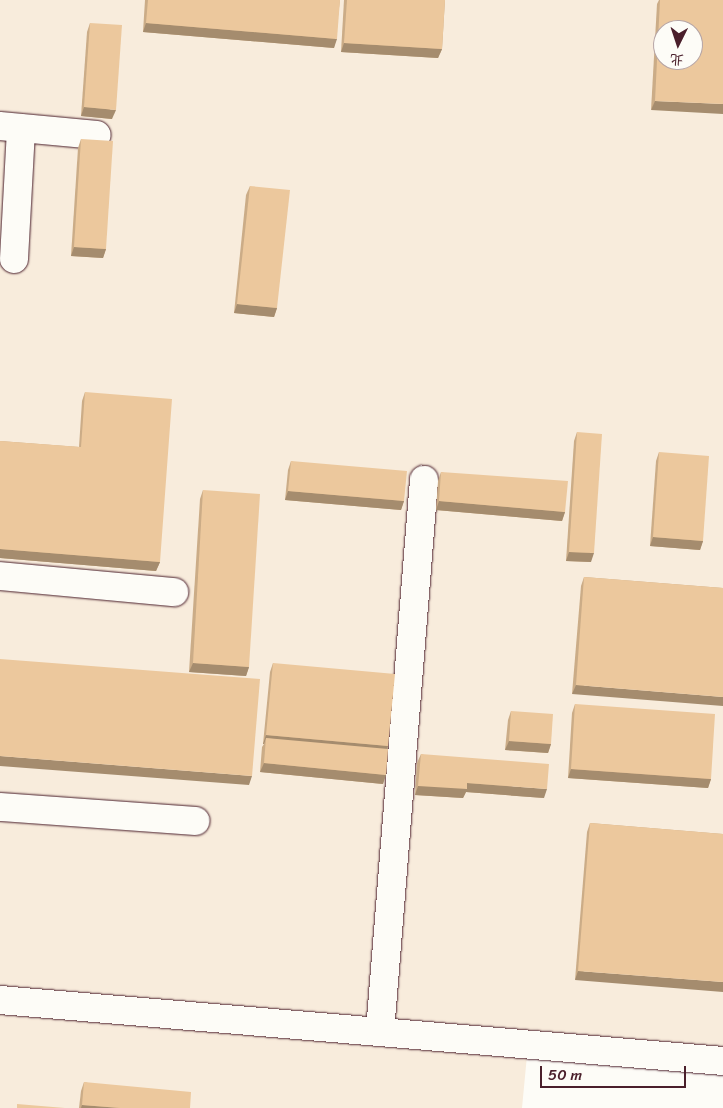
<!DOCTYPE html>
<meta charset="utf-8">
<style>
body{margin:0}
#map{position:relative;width:723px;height:1108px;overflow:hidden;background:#fdfcf7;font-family:Sriracha,"LXGW WenKai TC",sans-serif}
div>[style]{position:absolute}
.built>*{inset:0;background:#f8ecdc}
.roads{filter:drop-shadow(0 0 1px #4a1f2b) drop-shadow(0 0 1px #4a1f2b)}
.minor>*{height:28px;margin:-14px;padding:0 14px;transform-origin:14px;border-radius:14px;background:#fdfcf7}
.wall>*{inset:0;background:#cbac87}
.shaded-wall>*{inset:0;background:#a58c6e}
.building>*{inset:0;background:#ecc89d}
span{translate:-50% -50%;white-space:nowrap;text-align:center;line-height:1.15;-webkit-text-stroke:5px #fdfcf7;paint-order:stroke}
.north{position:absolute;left:653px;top:20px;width:50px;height:50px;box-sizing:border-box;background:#fdfcf7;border:1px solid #b5a4a5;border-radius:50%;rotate:184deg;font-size:14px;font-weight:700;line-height:20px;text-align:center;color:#4a1f2b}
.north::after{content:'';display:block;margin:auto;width:18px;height:22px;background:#4a1f2b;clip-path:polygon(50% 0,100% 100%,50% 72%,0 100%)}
.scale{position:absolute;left:540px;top:1066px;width:146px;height:22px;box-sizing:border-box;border:2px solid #4a1f2b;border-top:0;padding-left:6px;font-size:15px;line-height:18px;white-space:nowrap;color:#4a1f2b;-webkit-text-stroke:4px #fdfcf7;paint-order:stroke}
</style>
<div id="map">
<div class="built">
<div style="clip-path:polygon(evenodd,0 0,723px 0,723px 1061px,528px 1045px,522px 1108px,0 1108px,0 0,663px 30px,693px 30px,693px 60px,663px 60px,663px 30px)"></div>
</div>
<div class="roads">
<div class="minor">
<div style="left:0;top:126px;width:97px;rotate:5.3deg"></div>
<div style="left:14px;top:259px;width:131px;rotate:-86.9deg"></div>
<div style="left:0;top:576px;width:175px;rotate:5.3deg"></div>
<div style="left:0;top:807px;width:196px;rotate:4.1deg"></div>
<div style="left:0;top:1000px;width:726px;rotate:4.82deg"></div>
<div style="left:380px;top:1032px;width:554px;rotate:-85.44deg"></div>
</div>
</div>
<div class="wall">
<div style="clip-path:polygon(145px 0,340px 0,334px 48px,143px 32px)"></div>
<div style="clip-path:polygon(344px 0,445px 0,442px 49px,438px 58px,341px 52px)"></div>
<div style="clip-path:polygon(659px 0,723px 0,651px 110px,657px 4px)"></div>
<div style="clip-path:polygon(90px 23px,112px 119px,81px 116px,87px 32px)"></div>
<div style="clip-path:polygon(81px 139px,106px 249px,103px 258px,71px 256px,78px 148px)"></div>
<div style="clip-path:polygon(250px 186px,277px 308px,274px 317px,234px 313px,246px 195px)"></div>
<div style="clip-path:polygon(85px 392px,160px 562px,156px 571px,0 558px,0 441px,79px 447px,82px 401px)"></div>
<div style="clip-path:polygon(577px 432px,591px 562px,566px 561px,574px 441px)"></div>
<div style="clip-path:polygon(659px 452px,703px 541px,700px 550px,650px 546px,656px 461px)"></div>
<div style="clip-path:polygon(291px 461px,404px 501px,401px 510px,285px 500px,288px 470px)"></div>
<div style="clip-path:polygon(441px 472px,565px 512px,562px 521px,436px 510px,438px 481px)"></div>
<div style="clip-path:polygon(203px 490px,249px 667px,246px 676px,189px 672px,200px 499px)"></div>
<div style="clip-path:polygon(584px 577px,723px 588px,572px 694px,581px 586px)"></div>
<div style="clip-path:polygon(273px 663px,388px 746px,387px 749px,383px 784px,260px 772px,262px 747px,264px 744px,263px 744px,270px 672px)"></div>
<div style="clip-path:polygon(575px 704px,711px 779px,708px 788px,568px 778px,572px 713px)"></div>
<div style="clip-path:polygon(511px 711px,551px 744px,548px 753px,505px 750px,508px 720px)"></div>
<div style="clip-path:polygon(421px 754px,544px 798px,466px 792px,463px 798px,415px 795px,417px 763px)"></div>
<div style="clip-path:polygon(590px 823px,723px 834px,575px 980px,587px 832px)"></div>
<div style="clip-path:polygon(84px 1082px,190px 1108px,79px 1108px,81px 1091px)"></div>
</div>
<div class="shaded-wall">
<div style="clip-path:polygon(146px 23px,337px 39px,334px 48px,143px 32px)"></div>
<div style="clip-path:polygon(344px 43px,442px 49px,438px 58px,341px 52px)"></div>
<div style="clip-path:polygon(655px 101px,723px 104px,723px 114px,651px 110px)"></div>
<div style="clip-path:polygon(84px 107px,116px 110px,112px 119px,81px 116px)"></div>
<div style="clip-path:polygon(74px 247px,106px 249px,103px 258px,71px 256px)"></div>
<div style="clip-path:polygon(237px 304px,277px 308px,274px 317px,234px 313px)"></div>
<div style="clip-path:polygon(288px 491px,404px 501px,401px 510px,285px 500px)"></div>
<div style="clip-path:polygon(439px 501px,565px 512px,562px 521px,436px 510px)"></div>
<div style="clip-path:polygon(653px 537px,703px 541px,700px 550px,650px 546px)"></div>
<div style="clip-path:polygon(0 549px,160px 562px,156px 571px,0 558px)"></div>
<div style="clip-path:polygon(569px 552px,594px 553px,591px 562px,566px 561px)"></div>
<div style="clip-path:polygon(193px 663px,249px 667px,246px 676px,189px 672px)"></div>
<div style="clip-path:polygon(576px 685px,723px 697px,723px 706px,572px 694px)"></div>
<div style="clip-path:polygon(266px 735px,388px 746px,385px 755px,266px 738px,264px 744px,263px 744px)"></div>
<div style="clip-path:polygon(509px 741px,551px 744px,548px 753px,505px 750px)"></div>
<div style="clip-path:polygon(0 756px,252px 776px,249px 785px,0 766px)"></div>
<div style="clip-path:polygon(264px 763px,386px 775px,383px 784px,260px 772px)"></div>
<div style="clip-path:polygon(571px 769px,711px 779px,708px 788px,568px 778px)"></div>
<div style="clip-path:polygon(467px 783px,547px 789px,544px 798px,466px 792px,463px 798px,415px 795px,418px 786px)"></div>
<div style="clip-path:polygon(578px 971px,723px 982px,723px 992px,575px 980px)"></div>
<div style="clip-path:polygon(82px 1105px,120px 1108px,81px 1108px)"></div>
</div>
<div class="building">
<div style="clip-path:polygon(148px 0,340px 0,337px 39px,146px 23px)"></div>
<div style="clip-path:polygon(347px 0,445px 0,442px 49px,344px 43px)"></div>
<div style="clip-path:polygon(evenodd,660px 0,723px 0,723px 104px,655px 101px,660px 0,663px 30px,693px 30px,693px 60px,663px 60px,663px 30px)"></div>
<div style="clip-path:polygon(90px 23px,122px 25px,116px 110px,84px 107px)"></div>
<div style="clip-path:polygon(81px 139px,113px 141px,106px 249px,74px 247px)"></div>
<div style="clip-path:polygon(250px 186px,290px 190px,277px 308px,237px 304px)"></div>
<div style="clip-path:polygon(85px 392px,172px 399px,160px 562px,0 549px,0 441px,81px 447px)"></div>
<div style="clip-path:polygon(577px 432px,602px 434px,594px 553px,569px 552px)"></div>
<div style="clip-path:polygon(659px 452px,709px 456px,703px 541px,653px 537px)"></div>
<div style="clip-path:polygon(291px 461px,407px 471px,404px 501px,288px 491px)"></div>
<div style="clip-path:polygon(441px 472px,568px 481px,565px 512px,439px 501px)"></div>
<div style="clip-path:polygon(203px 490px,260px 494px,249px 667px,193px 663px)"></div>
<div style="clip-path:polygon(584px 577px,723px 588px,723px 697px,576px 685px)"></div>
<div style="clip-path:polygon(0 659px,260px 679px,252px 776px,0 756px)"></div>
<div style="clip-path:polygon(273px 663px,395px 674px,388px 746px,266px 735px)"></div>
<div style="clip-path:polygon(575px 704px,715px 714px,711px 779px,571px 769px)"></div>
<div style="clip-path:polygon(511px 711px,553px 714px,551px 744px,509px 741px)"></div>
<div style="clip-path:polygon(266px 738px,388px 749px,386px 775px,264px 763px)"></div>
<div style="clip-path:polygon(421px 754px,549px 764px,547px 789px,467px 783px,467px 789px,418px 786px)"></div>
<div style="clip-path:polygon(590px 823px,723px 834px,723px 982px,578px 971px)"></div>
<div style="clip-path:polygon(84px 1082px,191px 1092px,190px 1108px,120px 1108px,82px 1105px)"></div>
<div style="clip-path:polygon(17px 1104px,65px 1108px,17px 1108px)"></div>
</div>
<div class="north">北</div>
<div class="scale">50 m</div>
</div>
